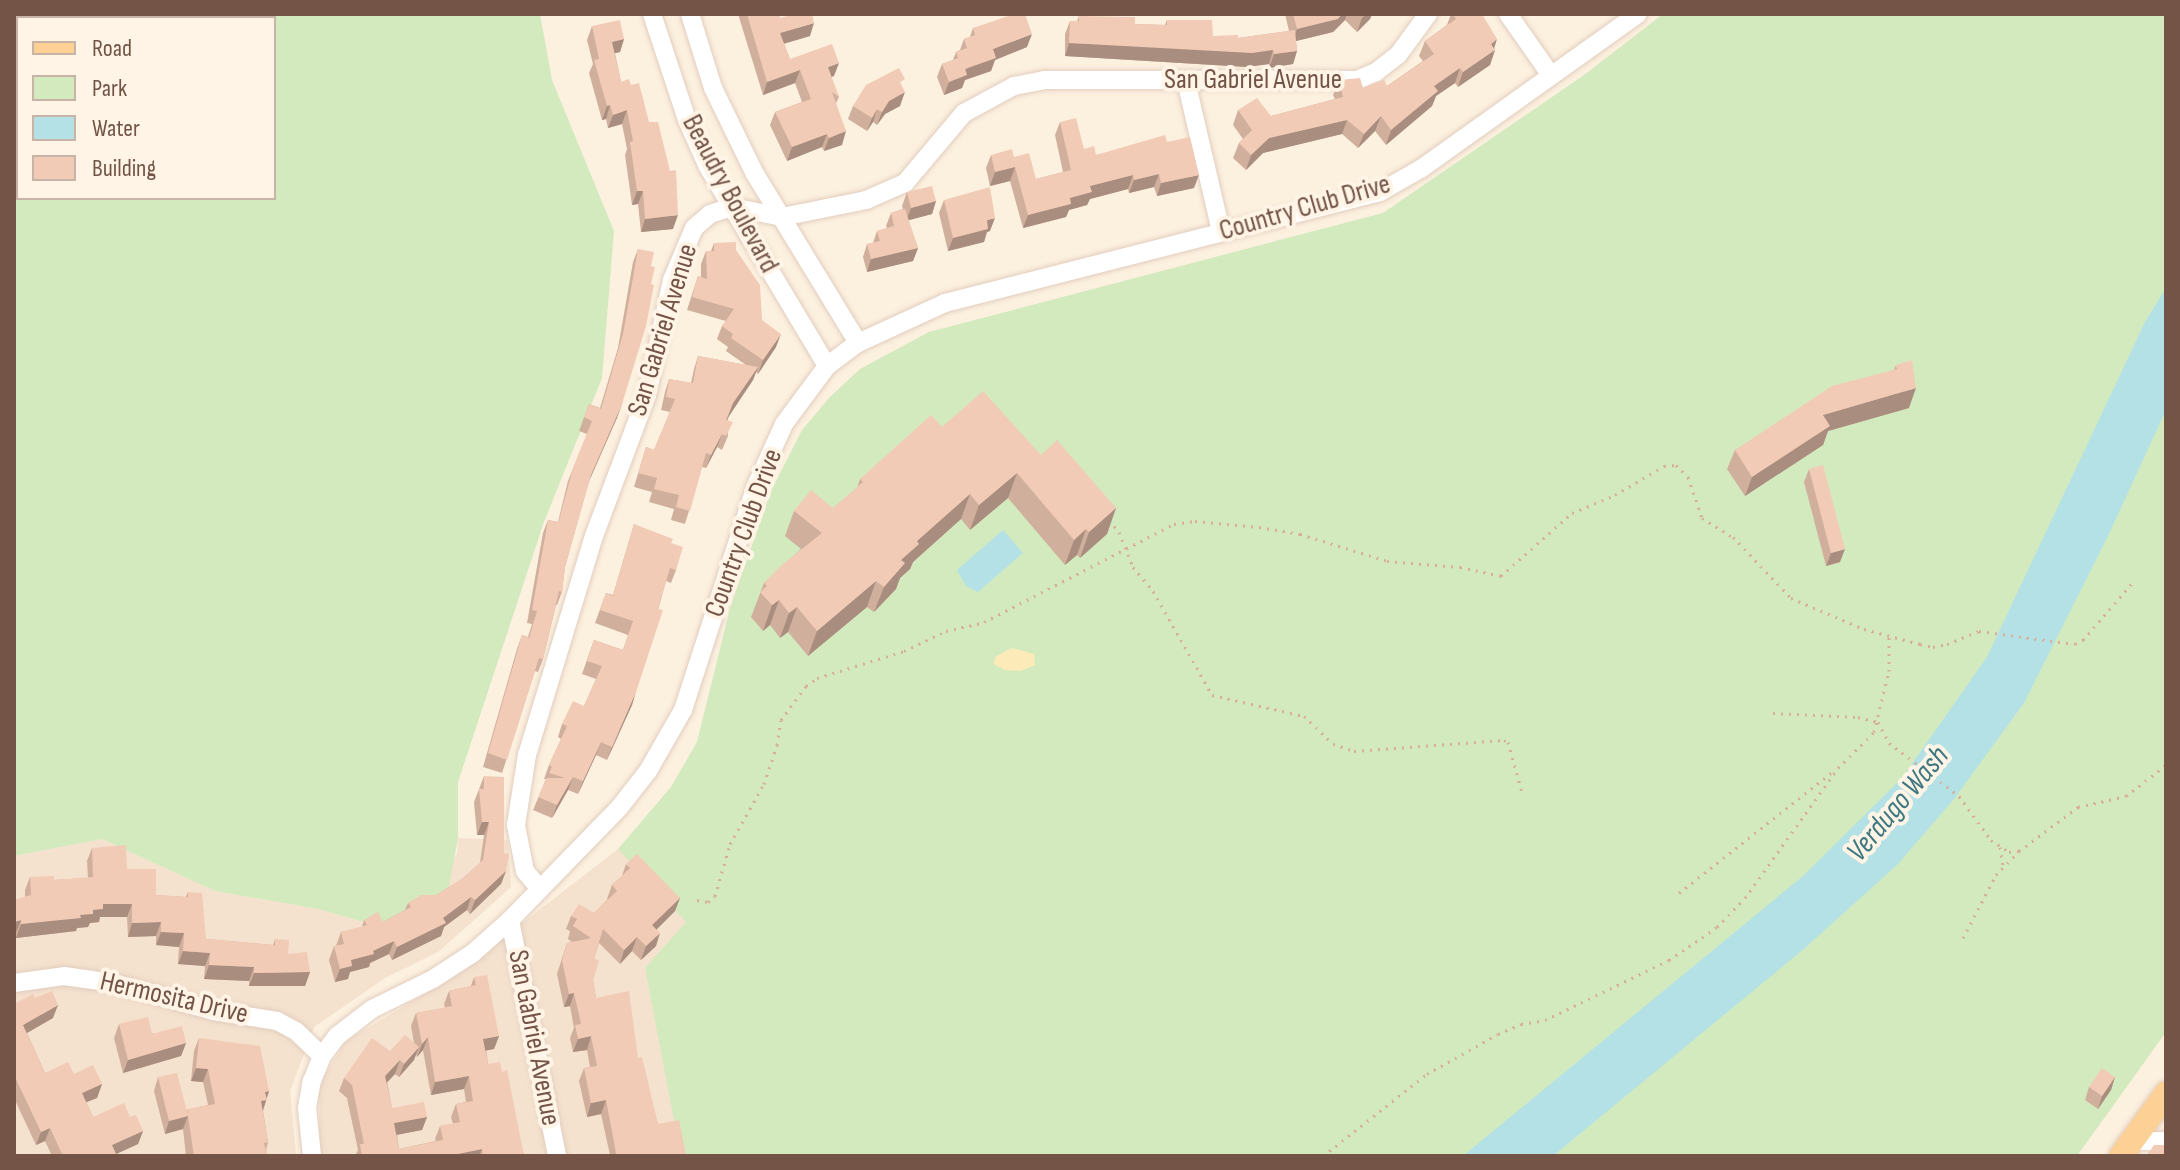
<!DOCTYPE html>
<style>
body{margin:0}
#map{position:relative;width:2180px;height:1170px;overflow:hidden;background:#fcf0df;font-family:"Sofia Sans Condensed",sans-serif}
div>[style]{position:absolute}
.residential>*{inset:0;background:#f4e1ce}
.green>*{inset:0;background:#d2eabe}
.sand>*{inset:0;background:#fdeab9}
.water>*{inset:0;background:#b4e1e6}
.path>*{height:3px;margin-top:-1.5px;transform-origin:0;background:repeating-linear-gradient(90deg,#d7af9a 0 2px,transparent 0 8px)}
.roads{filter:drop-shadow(0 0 2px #e2cdbe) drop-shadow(0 0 2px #e2cdbe)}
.minor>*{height:18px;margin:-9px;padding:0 9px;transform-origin:9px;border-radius:9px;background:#fff}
.major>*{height:24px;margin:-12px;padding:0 12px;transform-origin:12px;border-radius:12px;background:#fdd196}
.wall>*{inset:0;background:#d0af9d}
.shaded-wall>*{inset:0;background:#a98e7f}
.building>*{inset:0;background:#f2cbb6}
span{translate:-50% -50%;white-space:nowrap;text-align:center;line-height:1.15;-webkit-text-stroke:8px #fff4e6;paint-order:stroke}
.street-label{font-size:28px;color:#735447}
.water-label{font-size:30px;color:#3e7880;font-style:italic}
.frame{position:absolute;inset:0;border:16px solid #735447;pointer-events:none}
.legend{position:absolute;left:16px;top:16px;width:260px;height:184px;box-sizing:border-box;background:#fff4e6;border:2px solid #c7b4a6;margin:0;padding:10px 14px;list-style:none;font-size:24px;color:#735447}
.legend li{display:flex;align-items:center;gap:16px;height:40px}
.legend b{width:40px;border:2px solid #c7b4a6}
</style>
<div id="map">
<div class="residential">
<div style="clip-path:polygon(458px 838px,508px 840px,511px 887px,438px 952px,385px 978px,314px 1027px,290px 1091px,296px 1156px,14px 1156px,14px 856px,102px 839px,215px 891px,318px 909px,399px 932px,457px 854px)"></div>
<div style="clip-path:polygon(618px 849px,687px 922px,645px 968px,685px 1156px,320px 1156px,319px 1085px,346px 1041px,453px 977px)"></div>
</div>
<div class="green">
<div style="clip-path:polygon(evenodd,14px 14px,540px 14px,552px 80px,614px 231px,602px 378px,544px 522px,458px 782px,458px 838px,446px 902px,403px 933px,318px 909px,215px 891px,102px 839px,14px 856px,14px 14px,18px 18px,274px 18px,274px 198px,18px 198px,18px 18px)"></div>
<div style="clip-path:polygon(1663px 14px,2166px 14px,2166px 1032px,2077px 1156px,685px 1156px,676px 1131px,645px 968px,686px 922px,618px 849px,671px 787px,697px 742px,730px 608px,771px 491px,802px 430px,830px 397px,860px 369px,929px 332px,1383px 213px,1584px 75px)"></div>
</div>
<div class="sand">
<div style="clip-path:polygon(1012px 648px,1034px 654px,1035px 665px,1021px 671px,1004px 670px,994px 664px,995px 657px)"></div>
</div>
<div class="water">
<div style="clip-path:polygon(2166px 288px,2166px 410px,2108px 536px,2024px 703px,1954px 799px,1898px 864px,1805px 948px,1553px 1156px,1463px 1156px,1803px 876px,1902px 778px,1987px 657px,2145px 322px)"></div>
<div style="clip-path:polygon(1003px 530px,1023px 553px,978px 592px,966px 586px,957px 570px)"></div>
</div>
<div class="path">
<div style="left:1109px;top:520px;width:16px;rotate:50deg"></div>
<div style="left:1119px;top:532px;width:38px;rotate:68deg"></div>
<div style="left:1133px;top:567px;width:31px;rotate:50deg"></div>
<div style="left:1153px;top:591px;width:120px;rotate:60.4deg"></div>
<div style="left:1212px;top:695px;width:94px;rotate:12.9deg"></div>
<div style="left:1304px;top:716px;width:40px;rotate:44deg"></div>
<div style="left:1333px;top:744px;width:22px;rotate:18deg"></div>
<div style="left:1354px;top:751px;width:150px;rotate:-4.2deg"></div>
<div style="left:1504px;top:740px;width:4px;rotate:27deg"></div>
<div style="left:1508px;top:742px;width:52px;rotate:74.4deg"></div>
<div style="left:1773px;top:713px;width:85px;rotate:2.7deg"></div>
<div style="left:1858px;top:717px;width:21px;rotate:14deg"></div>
<div style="left:1878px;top:722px;width:24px;rotate:62deg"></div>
<div style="left:1889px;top:743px;width:88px;rotate:37.1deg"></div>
<div style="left:1959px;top:796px;width:54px;rotate:54deg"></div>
<div style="left:1991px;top:840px;width:22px;rotate:34deg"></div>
<div style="left:2009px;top:852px;width:10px;rotate:-6deg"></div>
<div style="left:2019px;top:851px;width:74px;rotate:-36.7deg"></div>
<div style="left:2078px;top:807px;width:49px;rotate:-12.9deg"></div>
<div style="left:2126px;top:796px;width:51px;rotate:-37.8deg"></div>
<div style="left:2000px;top:847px;width:20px;rotate:81deg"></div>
<div style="left:1679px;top:893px;width:200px;rotate:-38.3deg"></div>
<div style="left:697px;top:900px;width:11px;rotate:10deg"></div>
<div style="left:708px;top:902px;width:9px;rotate:-41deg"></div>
<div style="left:715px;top:896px;width:54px;rotate:-73.9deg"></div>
<div style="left:730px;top:844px;width:69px;rotate:-60.5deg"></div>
<div style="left:764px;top:784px;width:41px;rotate:-71.6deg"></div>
<div style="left:777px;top:745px;width:25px;rotate:-81deg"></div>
<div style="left:781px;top:720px;width:42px;rotate:-53.7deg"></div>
<div style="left:806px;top:686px;width:14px;rotate:-36deg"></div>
<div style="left:817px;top:678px;width:91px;rotate:-17.2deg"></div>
<div style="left:904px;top:651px;width:47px;rotate:-25.5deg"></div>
<div style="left:946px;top:631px;width:39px;rotate:-13deg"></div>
<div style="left:984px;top:622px;width:214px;rotate:-27.3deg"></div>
<div style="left:1174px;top:524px;width:21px;rotate:-8deg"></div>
<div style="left:1195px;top:521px;width:64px;rotate:5.4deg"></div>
<div style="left:1259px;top:527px;width:42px;rotate:9.7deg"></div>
<div style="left:1300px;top:534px;width:91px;rotate:17.2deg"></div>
<div style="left:1387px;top:561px;width:73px;rotate:4.7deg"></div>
<div style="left:1460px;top:567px;width:42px;rotate:12.4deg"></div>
<div style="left:1501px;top:576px;width:95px;rotate:-41.6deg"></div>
<div style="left:1572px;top:513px;width:47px;rotate:-22.7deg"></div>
<div style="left:1615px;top:495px;width:57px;rotate:-30.6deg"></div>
<div style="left:1664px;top:466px;width:12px;rotate:-5deg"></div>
<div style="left:1676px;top:465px;width:17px;rotate:45deg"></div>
<div style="left:1688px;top:477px;width:43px;rotate:71.1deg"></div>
<div style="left:1702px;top:518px;width:36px;rotate:32deg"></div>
<div style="left:1733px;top:537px;width:84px;rotate:46.4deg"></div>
<div style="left:1791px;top:598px;width:79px;rotate:23deg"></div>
<div style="left:1864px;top:629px;width:58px;rotate:15deg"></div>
<div style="left:1920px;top:644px;width:13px;rotate:13deg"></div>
<div style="left:1933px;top:647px;width:14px;rotate:-12deg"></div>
<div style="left:1947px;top:644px;width:35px;rotate:-22deg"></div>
<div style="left:1979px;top:631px;width:97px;rotate:7.7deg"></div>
<div style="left:2075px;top:644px;width:9px;rotate:-27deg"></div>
<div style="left:2083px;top:640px;width:78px;rotate:-49.2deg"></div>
<div style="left:1963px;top:938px;width:71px;rotate:-62.4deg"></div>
<div style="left:1996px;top:875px;width:33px;rotate:-46deg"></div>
<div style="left:1323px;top:1156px;width:132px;rotate:-38.3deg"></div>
<div style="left:1427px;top:1074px;width:81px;rotate:-29.4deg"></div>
<div style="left:1498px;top:1034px;width:25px;rotate:-23deg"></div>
<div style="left:1521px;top:1024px;width:24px;rotate:-9deg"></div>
<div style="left:1545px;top:1020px;width:138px;rotate:-25.8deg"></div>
<div style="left:1669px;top:960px;width:58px;rotate:-34.5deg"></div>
<div style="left:1717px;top:927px;width:40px;rotate:-46deg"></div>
<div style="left:1745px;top:898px;width:160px;rotate:-54.4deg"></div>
<div style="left:1838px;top:768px;width:51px;rotate:-45deg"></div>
<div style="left:1874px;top:732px;width:63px;rotate:-76.2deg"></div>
<div style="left:1889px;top:671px;width:36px;rotate:-90deg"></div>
</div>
<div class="roads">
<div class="minor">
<div style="left:652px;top:14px;width:112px;rotate:71.7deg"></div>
<div style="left:687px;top:120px;width:51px;rotate:65.9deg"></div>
<div style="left:708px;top:167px;width:232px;rotate:59.1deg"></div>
<div style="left:690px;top:14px;width:77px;rotate:72.7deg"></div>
<div style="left:713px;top:88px;width:96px;rotate:64deg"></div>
<div style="left:755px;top:174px;width:198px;rotate:58.6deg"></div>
<div style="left:1508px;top:14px;width:73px;rotate:55deg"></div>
<div style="left:1186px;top:81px;width:155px;rotate:76.9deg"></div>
<div style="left:540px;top:889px;width:23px;rotate:-130deg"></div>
<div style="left:525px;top:871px;width:47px;rotate:-101.1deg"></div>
<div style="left:516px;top:825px;width:71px;rotate:-81.1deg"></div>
<div style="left:527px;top:755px;width:229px;rotate:-73deg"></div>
<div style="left:594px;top:536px;width:151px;rotate:-69.4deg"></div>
<div style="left:647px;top:395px;width:118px;rotate:-77.7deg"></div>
<div style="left:672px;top:280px;width:56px;rotate:-67.1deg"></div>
<div style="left:694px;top:228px;width:21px;rotate:-41deg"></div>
<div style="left:710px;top:214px;width:23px;rotate:-18deg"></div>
<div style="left:732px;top:207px;width:51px;rotate:11.3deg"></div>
<div style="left:782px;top:217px;width:86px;rotate:-11.4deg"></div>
<div style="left:866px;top:200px;width:43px;rotate:-23.6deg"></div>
<div style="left:905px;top:183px;width:92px;rotate:-49.9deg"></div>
<div style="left:964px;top:113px;width:57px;rotate:-28.4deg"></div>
<div style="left:1014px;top:86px;width:31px;rotate:-11deg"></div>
<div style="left:1044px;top:80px;width:313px"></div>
<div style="left:1357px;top:80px;width:21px;rotate:-23deg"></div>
<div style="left:1376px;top:72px;width:28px;rotate:-38deg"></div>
<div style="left:1398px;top:55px;width:51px;rotate:-53.8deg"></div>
<div style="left:510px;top:920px;width:241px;rotate:78.7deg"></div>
<div style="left:14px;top:983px;width:50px;rotate:-8deg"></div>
<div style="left:64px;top:976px;width:49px;rotate:8.1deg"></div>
<div style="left:113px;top:983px;width:105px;rotate:15.5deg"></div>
<div style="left:214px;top:1011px;width:64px;rotate:9deg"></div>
<div style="left:277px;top:1021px;width:21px;rotate:28deg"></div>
<div style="left:296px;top:1031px;width:36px;rotate:44deg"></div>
<div style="left:2132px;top:1141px;width:34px"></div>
<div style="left:312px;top:1156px;width:48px;rotate:-95.9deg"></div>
<div style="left:307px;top:1108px;width:27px;rotate:-80deg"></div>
<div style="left:312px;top:1081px;width:27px;rotate:-68deg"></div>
<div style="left:322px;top:1056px;width:25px;rotate:-53deg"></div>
<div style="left:337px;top:1036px;width:44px;rotate:-37.6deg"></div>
<div style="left:372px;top:1009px;width:68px;rotate:-26.2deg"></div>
<div style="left:433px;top:979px;width:48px;rotate:-33deg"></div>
<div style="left:473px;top:953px;width:50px;rotate:-41.7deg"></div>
<div style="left:510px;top:920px;width:156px;rotate:-45.8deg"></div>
<div style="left:619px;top:808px;width:47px;rotate:-51.9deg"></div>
<div style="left:648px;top:771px;width:70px;rotate:-60.2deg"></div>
<div style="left:683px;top:710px;width:233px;rotate:-72deg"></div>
<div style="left:755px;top:488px;width:70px;rotate:-65.6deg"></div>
<div style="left:784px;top:424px;width:72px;rotate:-53.4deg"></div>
<div style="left:827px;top:366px;width:39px;rotate:-37deg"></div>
<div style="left:858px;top:343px;width:96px;rotate:-24.7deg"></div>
<div style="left:945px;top:303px;width:449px;rotate:-14.3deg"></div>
<div style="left:1380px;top:192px;width:48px;rotate:-29.7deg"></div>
<div style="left:1422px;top:168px;width:265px;rotate:-35.5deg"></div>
</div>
<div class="major">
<div style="left:2121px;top:1156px;width:77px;rotate:-54deg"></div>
</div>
</div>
<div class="wall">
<div style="clip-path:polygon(738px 14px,779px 14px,780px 18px,810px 36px,784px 44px,790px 59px,834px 76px,831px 77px,839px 97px,836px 103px,842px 145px,824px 151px,822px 147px,787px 161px,770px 125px,775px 112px,802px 102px,795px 83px,763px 95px)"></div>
<div style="clip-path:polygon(1285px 14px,1372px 14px,1370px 19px,1357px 32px,1345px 20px,1333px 32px,1296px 41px,1297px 51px,1293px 64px,1269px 68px,1269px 64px,1247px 67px,1065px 56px,1065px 34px,1070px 21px,1077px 21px,1079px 16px,1135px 24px,1165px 25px,1167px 20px,1213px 36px,1238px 38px,1289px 31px)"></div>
<div style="clip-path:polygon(1451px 14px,1482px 14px,1495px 50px,1490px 65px,1458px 87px,1455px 83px,1436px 96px,1432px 106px,1386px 145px,1375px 131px,1358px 148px,1342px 134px,1263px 153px,1246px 170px,1233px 158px,1239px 143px,1243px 139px,1233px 125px,1238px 110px,1271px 116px,1335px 99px,1333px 95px,1339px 80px,1363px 88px,1387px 86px,1423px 61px,1419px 56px,1425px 41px,1447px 25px)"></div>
<div style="clip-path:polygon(592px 26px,624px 39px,620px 52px,615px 53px,621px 82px,673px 229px,641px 232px,638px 204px,632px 205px,625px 155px,627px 149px,622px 124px,608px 128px,606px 119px,602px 120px,589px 73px,593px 64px,587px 40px)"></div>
<div style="clip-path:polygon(973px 28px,1027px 47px,995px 60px,991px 71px,965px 80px,962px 88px,944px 95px,937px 77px,942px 64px,953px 60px,956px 52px,960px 50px,964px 39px,970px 37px)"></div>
<div style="clip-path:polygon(902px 87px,900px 106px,885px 114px,877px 125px,873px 122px,867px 131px,848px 119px,853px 106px)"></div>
<div style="clip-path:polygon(1060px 122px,1084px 149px,1096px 155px,1167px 142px,1194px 188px,1157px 196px,1154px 187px,1129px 193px,1128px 189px,1090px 199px,1087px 205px,1069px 210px,1066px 217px,1023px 228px,1010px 181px,990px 186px,986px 168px,991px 155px,1014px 157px,1036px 179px,1063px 172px,1055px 135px)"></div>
<div style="clip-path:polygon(907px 192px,936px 201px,932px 214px,908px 220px,918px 248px,913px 261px,867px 272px,863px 257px,867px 244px,873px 243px,877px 231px,887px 228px,886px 226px,891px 213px,903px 209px,902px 206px)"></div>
<div style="clip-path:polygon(944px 200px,990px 231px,987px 232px,984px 242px,948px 251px,939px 213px)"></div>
<div style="clip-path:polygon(714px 243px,736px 250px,762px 320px,776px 347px,758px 374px,756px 372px,753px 380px,729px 416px,727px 420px,728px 436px,722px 450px,717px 447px,706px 468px,702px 467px,685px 524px,671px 520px,674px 509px,649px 502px,652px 492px,634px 487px,646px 447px,654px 450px,670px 412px,661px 410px,665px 392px,669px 379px,691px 383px,694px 369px,698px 356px,746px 365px,726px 351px,728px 347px,717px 339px,722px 326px,726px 321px,687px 310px,698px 276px,701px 277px,701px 264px,706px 251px,711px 251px)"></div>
<div style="clip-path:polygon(638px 249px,622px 404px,589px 481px,565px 567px,562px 592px,557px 605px,556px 605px,543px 659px,538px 672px,535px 671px,502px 773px,483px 767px,517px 649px,522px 635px,528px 637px,532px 624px,527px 623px,543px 533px,548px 520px,558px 522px,568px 481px,587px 434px,579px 431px,589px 404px,600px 408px,618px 348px,633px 262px)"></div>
<div style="clip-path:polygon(1896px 365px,1909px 408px,1828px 431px,1823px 445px,1745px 496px,1727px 469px,1735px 450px,1894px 370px)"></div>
<div style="clip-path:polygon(942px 427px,1041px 455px,1116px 508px,1107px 534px,1080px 558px,1077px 555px,1065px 565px,1008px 498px,970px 530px,961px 519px,913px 562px,910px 569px,900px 578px,896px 589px,874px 612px,867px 607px,808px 656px,788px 632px,780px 638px,770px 625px,763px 631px,751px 617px,764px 583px,801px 549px,785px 536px,794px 511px,833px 508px,857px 488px,860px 479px)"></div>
<div style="clip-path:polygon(1809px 469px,1840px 562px,1826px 566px,1804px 482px)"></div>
<div style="clip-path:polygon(634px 524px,671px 543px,676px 570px,671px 583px,666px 581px,632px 705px,607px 760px,596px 755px,578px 794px,568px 790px,552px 818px,533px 810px,546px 779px,544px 779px,549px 765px,561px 739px,558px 737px,562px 724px,584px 706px,596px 679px,582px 674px,594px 640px,623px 650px,628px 635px,595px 623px,606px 593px,613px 595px)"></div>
<div style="clip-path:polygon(484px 776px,504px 853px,506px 871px,501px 884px,470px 914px,467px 910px,444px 927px,441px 936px,392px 960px,389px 954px,370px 963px,369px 967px,350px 972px,348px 979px,335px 982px,329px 960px,334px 946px,336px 946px,341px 932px,362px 927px,364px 920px,383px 922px,405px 910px,408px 903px,436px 895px,462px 879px,480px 863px,484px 835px,477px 835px,474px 802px)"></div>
<div style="clip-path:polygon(92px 848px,127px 869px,156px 895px,186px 897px,188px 892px,206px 939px,273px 945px,275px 939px,288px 954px,310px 972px,305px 986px,249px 986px,249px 981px,204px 979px,205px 966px,178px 964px,179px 947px,156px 945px,156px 936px,128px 937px,127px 917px,100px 917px,99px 922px,90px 923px,88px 927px,77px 928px,76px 931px,16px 938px,16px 933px,25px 897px,25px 890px,30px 877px,54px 880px,88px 878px,87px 861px)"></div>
<div style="clip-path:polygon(626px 864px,680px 898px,675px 911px,657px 929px,656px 946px,641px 960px,632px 951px,620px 964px,599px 943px,594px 958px,593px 980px,596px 998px,638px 1058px,658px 1124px,686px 1155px,610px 1155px,601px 1114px,587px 1117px,579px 1081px,584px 1068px,590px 1067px,587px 1050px,573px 1052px,570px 1038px,574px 1028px,570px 1006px,564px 1007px,557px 974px,567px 943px,572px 942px,568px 939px,570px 931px,566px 929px,571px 916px,594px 913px,608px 899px,607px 899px,612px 885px,622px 876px)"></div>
<div style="clip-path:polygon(evenodd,474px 977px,499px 1036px,494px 1049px,486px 1050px,488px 1064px,502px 1072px,524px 1156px,355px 1156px,358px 1150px,347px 1098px,339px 1091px,344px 1078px,390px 1051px,414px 1043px,411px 1026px,416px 1013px,445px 1008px,444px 1004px,449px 991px,471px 986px,474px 977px,423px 1050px,431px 1095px,464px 1089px,466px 1102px,456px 1104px,451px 1117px,453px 1124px,440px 1126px,435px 1139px,436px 1141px,399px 1149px,397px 1135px,422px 1130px,427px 1117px,392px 1108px,387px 1082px,395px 1074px,399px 1077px,414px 1060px,416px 1054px,417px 1057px,423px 1050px)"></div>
<div style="clip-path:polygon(14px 1004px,53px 1018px,27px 1033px,45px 1073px,74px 1074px,102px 1084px,97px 1098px,86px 1102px,93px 1117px,130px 1117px,143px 1131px,138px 1144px,116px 1154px,117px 1156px,52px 1156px,45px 1141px,36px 1145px,14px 1098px)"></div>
<div style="clip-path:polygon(119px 1024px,186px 1043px,181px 1056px,123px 1073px,114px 1038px)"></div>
<div style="clip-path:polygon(199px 1038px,269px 1091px,263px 1111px,268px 1142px,266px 1150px,267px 1156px,186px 1156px,183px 1129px,165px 1134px,154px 1091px,158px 1077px,186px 1110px,208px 1105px,203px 1082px,191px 1081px,194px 1051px)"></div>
<div style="clip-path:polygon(2115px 1077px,2111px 1090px,2098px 1109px,2085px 1100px,2089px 1087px)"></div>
</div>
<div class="shaded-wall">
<div style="clip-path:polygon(1342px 14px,1347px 14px,1345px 20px,1333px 32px,1292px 42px,1297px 29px)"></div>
<div style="clip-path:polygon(1367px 14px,1372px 14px,1370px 19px,1357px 32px,1362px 18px)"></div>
<div style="clip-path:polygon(814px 23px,810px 36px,775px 46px,780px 33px)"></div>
<div style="clip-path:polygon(1032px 34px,1027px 47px,995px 60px,991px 71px,965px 80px,962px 88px,944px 95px,949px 82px,993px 49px)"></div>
<div style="clip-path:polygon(624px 39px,620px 52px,607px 55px,612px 42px)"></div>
<div style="clip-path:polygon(1497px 39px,1493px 52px,1495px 50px,1490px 65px,1458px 87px,1463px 72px,1491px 44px)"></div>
<div style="clip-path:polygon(1069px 43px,1273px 50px,1269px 64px,1247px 67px,1065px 56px)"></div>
<div style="clip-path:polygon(1297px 51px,1293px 64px,1269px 68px,1274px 54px)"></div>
<div style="clip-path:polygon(839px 63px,834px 76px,823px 80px,828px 67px)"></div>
<div style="clip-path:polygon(1460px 68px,1455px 83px,1436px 96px,1432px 106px,1386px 145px,1391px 130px,1434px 86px)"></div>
<div style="clip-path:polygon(800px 70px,795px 83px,763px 95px,767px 82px)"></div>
<div style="clip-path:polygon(905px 92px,900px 106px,885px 114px,877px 125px,882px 112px,889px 101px)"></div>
<div style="clip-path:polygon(610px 105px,606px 119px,602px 120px,607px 106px)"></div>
<div style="clip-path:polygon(877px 109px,873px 122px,867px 131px,872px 118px)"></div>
<div style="clip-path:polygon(627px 110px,622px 124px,608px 128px,613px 115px)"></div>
<div style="clip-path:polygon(1381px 116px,1375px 131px,1358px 148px,1364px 134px)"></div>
<div style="clip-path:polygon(1347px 120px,1342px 134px,1263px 153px,1246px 170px,1251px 155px,1269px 138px)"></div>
<div style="clip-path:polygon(846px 131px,842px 145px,824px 151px,829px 138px)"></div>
<div style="clip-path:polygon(827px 134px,822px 147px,787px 161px,792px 147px)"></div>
<div style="clip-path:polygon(1015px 167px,1010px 181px,990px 186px,995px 172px)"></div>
<div style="clip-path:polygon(1159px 174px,1154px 187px,1129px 193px,1134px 180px)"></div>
<div style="clip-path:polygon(1133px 175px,1128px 189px,1090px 199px,1087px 205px,1069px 210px,1066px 217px,1023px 228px,1028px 215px,1070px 198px,1090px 186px)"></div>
<div style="clip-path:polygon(1199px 175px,1194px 188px,1157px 196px,1161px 183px)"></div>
<div style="clip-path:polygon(637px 191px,643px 191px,638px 204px,632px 205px)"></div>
<div style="clip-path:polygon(936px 201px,932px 214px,906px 221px,911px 208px)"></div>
<div style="clip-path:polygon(678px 215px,673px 229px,641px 232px,645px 219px)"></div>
<div style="clip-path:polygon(995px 218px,990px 231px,987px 232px,984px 242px,948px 251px,953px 238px,987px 220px)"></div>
<div style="clip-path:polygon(918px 248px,913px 261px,867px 272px,871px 259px)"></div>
<div style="clip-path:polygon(781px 334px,776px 347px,758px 374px,763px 360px)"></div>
<div style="clip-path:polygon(758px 367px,753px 380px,729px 416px,722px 433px,733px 403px)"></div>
<div style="clip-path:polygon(1916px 388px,1909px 408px,1828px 431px,1823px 445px,1745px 496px,1752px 477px,1823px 415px)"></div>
<div style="clip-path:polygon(622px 404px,617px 418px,586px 488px,591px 475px)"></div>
<div style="clip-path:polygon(722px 434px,717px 447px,706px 468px,711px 455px)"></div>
<div style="clip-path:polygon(1017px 473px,1008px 498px,970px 530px,979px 505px)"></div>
<div style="clip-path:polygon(970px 494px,961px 519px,913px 562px,910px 569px,900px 578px,896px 589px,874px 612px,884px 587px,901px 560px,917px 541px)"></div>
<div style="clip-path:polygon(1116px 508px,1107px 534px,1080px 558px,1089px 532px)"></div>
<div style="clip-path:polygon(1086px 529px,1077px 555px,1065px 565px,1074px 540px)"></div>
<div style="clip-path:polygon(1845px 549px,1840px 562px,1826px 566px,1831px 553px)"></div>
<div style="clip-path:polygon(876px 581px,867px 607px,808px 656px,817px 631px)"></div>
<div style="clip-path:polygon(779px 600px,770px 625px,763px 631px,772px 605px)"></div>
<div style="clip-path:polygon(797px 607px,788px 632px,780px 638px,789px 613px)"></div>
<div style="clip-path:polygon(636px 692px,632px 705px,607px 760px,612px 747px)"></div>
<div style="clip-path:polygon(601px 742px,596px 755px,578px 794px,583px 781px)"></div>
<div style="clip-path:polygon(573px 777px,568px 790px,552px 818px,557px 805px)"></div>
<div style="clip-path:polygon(482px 822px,489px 822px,484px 835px,477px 835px)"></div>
<div style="clip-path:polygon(506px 871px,501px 884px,470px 914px,475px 900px)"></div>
<div style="clip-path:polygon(471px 897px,467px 910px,444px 927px,441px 936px,392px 960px,397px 947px,443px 918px)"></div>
<div style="clip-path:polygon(680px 898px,675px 911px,648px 938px,652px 925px)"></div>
<div style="clip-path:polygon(103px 904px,132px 904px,127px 917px,100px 917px,99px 922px,90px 923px,88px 927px,77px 928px,76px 931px,16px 938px,21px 924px,80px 915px)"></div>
<div style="clip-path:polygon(21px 920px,16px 933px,14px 934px,14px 922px)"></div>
<div style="clip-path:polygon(161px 922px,156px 936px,128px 937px,132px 923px)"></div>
<div style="clip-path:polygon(161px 932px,184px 933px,179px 947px,156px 945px)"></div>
<div style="clip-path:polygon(660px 933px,656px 946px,641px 960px,646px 946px)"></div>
<div style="clip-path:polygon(637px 937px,632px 951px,620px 964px,624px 950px)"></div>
<div style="clip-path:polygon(394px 941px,389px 954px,370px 963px,369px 967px,350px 972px,348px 979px,335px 982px,340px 969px,351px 960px)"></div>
<div style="clip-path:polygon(183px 951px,210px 953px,205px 966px,178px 964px)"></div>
<div style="clip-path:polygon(209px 965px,254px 967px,249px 981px,204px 979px)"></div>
<div style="clip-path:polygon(310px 972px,305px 986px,249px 986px,254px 973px)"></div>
<div style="clip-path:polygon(574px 993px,570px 1006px,564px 1007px,569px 994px)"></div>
<div style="clip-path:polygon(58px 1005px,53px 1018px,18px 1038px,23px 1025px)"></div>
<div style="clip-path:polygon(499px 1036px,494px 1049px,479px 1052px,483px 1039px)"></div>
<div style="clip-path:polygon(591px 1036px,587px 1050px,573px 1052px,578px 1039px)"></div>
<div style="clip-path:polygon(428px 1037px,423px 1050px,417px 1057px,422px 1044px)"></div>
<div style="clip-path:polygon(186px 1043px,181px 1056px,123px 1073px,128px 1060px)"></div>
<div style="clip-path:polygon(419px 1047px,414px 1060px,399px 1077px,404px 1064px)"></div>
<div style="clip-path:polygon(400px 1060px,395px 1074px,381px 1089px,385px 1076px)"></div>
<div style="clip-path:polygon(196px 1068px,208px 1069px,203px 1082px,191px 1081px)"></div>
<div style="clip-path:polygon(469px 1076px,464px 1089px,431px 1095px,435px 1082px)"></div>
<div style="clip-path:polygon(2115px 1077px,2111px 1090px,2098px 1109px,2102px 1096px)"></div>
<div style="clip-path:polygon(102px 1084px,97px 1098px,77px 1106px,82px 1093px)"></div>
<div style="clip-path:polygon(269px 1091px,262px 1113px,256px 1114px,265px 1092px)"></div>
<div style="clip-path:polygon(606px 1100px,601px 1114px,587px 1117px,591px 1103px)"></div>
<div style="clip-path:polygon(188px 1116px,183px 1129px,165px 1134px,169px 1121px)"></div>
<div style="clip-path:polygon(427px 1117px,422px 1130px,390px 1136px,394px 1123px)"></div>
<div style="clip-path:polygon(50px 1128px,45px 1141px,36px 1145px,41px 1132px)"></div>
<div style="clip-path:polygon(143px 1131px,138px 1144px,112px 1156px,112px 1145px)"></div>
<div style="clip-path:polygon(482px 1149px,479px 1156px,448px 1156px)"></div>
</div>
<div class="building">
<div style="clip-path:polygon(747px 14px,779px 14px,780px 18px,795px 14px,812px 14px,814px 23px,780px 33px,790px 59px,832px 44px,839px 63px,828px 67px,839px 97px,832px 92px,846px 131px,829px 138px,827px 134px,792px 147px,775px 112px,811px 99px,800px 70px,767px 82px)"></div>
<div style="clip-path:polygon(1014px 14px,1025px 14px,1032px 34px,993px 49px,996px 58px,965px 69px,967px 75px,949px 82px,942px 64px,958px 58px,956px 52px,967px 48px,964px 39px,975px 35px,973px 28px)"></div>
<div style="clip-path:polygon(1293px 14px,1342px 14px,1338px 19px,1297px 29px)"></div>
<div style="clip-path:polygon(1453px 14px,1482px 14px,1497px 39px,1491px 44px,1495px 50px,1463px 72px,1460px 68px,1434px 86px,1438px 91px,1391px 130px,1381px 116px,1364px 134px,1347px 120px,1269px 138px,1251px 155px,1239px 143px,1252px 130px,1238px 110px,1257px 98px,1271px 116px,1343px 97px,1339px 80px,1360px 78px,1363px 88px,1384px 80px,1387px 86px,1434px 54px,1425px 41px,1456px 19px)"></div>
<div style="clip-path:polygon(1079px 16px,1135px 17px,1135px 24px,1167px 25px,1167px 20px,1212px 20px,1213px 36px,1238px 35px,1238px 38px,1295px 30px,1297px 51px,1274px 54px,1273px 50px,1252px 53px,1069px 43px,1070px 21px,1079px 21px)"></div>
<div style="clip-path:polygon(620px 20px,624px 39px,612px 42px,621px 82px,629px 79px,631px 85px,639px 83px,649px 122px,658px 122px,670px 171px,676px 170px,678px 215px,645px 219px,643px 191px,637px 191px,630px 142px,633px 141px,627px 110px,613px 115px,610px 105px,607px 106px,594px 60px,599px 59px,592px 26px)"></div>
<div style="clip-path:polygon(899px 68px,905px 79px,900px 82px,905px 92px,889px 101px,882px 112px,877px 109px,872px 118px,853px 106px,866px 85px)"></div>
<div style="clip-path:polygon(1076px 118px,1084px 149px,1094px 146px,1096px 155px,1165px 135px,1167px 142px,1190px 137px,1199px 175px,1161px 183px,1159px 174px,1134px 180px,1133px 175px,1090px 186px,1092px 192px,1070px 198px,1071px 204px,1028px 215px,1015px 167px,995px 172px,991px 155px,1012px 149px,1014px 157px,1029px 153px,1036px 179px,1071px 170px,1060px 122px)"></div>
<div style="clip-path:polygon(932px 186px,936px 201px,911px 208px,907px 192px)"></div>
<div style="clip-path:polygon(990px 187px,995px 218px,987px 220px,988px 229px,953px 238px,944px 200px)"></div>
<div style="clip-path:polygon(905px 209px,918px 248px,871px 259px,867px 244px,880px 241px,877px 231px,894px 226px,891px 213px)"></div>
<div style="clip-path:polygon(736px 242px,736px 250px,760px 285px,762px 320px,781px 334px,763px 360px,731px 338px,733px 334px,722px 326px,734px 309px,692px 297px,698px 276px,707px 279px,706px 251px,714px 251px,714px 243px)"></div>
<div style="clip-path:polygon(638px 249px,654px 252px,651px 266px,655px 267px,651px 284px,654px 285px,646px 326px,622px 404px,591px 475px,565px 567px,562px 592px,559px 591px,543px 659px,539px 658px,507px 760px,488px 753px,522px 635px,529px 638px,537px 611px,532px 610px,548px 520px,557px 522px,559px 520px,573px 468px,592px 421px,584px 417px,589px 404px,601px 409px,623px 334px)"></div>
<div style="clip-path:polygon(698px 356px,758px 367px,733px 403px,726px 420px,733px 422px,726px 436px,722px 434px,711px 455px,706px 453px,690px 511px,676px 507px,679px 495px,654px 489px,657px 478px,638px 473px,646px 447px,654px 450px,675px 399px,666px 397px,669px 379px,693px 383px)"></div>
<div style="clip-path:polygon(1912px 360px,1916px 388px,1823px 415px,1830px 426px,1752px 477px,1735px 450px,1832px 386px,1897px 369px,1896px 365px)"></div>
<div style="clip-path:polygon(983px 391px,1041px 455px,1057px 440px,1116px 508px,1089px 532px,1086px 529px,1074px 540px,1017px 473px,979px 505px,970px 494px,917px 541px,919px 544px,901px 560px,905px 563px,884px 587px,876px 581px,817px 631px,797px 607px,789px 613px,779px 600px,772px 605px,760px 592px,767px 586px,764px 583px,783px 564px,822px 533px,794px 511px,811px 490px,833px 508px,863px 482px,860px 479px,931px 415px,942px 427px)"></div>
<div style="clip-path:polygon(1823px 465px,1845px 549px,1831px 553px,1809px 469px)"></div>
<div style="clip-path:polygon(634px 524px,673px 539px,671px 543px,683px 547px,676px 570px,670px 568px,658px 609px,663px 610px,636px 692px,612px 747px,601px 742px,583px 781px,573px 777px,557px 805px,538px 797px,547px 778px,565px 778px,549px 773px,552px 767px,549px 765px,567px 726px,562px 724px,573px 701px,584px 706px,602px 666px,587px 661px,594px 640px,623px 650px,633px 621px,600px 610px,606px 593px,613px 596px)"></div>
<div style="clip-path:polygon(484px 776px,504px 777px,504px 853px,509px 854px,506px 871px,475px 900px,471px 897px,443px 918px,446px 923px,397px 947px,394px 941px,373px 951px,374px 954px,351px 960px,352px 966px,340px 969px,334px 946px,344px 944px,341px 932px,367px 925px,364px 920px,378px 912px,383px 922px,411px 907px,408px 903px,421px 895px,436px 895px,462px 879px,483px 860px,489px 822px,482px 822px,479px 789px,484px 789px)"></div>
<div style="clip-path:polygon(126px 845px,127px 869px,156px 869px,156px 895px,188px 897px,188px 892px,202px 893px,206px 939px,275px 945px,275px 939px,289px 940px,288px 954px,307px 952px,310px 972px,254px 973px,254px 967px,209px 965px,210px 953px,183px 951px,184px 933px,161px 932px,161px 922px,132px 923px,132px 904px,103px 904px,103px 909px,93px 910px,93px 914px,80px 915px,81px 918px,21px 924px,21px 920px,14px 922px,14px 900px,31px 895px,30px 877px,54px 876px,54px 880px,93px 877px,92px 848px)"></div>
<div style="clip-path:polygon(637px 854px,680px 898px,652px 925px,660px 933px,646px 946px,637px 937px,624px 950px,603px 929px,594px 958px,599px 961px,593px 980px,596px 998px,629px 991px,638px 1058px,642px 1057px,658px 1124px,679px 1120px,686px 1155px,678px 1156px,606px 1156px,616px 1154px,614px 1142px,606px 1100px,591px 1103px,584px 1068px,597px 1066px,591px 1036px,578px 1039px,575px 1025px,581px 1024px,574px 993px,569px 994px,562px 961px,567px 943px,591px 938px,573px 926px,577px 919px,571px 916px,579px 904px,594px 913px,617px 891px,612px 885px,630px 868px,626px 864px)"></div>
<div style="clip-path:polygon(487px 975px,499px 1036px,483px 1039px,488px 1064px,500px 1062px,502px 1072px,507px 1070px,524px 1156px,483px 1156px,482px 1149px,448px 1156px,362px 1156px,360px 1144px,364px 1144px,352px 1085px,344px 1078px,372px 1038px,390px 1051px,405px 1035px,419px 1047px,404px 1064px,400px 1060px,385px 1076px,392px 1108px,424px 1102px,427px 1117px,394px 1123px,399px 1149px,443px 1140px,440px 1126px,460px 1122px,456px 1104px,473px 1101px,469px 1076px,435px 1082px,428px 1037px,422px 1044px,416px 1013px,452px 1006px,449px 991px,476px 985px,474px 977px)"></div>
<div style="clip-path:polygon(52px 991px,58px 1005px,23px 1025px,45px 1073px,68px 1062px,74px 1074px,93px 1065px,102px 1084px,82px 1093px,93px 1117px,124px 1103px,130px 1117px,136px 1115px,143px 1131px,112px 1145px,117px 1156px,63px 1156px,50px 1128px,41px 1132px,14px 1075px,14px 1004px,33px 994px,35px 998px)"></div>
<div style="clip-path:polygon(148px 1017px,152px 1034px,182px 1026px,186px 1043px,128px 1060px,119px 1024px)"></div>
<div style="clip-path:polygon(199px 1038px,260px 1046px,269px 1091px,265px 1092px,267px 1100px,261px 1101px,268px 1142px,264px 1143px,267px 1156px,194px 1156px,187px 1109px,215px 1104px,208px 1069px,196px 1068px)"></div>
<div style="clip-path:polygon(2102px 1068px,2115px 1077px,2102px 1096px,2089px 1087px)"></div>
<div style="clip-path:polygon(177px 1073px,188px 1116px,169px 1121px,158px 1077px)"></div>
<div style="clip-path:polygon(2154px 1145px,2165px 1145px,2166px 1156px,2146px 1156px)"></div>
</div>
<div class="street-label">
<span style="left:1253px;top:80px">San Gabriel Avenue</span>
<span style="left:730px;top:194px;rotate:62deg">Beaudry Boulevard</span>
<span style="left:1305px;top:208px;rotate:-16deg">Country Club Drive</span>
<span style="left:663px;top:330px;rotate:-73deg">San Gabriel Avenue</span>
<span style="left:744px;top:533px;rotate:-70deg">Country Club Drive</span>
<span style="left:174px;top:998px;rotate:13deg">Hermosita Drive</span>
<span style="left:534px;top:1038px;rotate:79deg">San Gabriel Avenue</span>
</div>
<div class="water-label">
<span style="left:1898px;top:804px;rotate:-50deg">Verdugo Wash</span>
</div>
<div class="frame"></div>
<ul class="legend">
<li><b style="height:10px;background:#fdd196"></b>Road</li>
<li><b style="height:22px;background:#d2eabe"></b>Park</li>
<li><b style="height:22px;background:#b4e1e6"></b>Water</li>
<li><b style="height:22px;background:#f2cbb6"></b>Building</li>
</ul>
</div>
